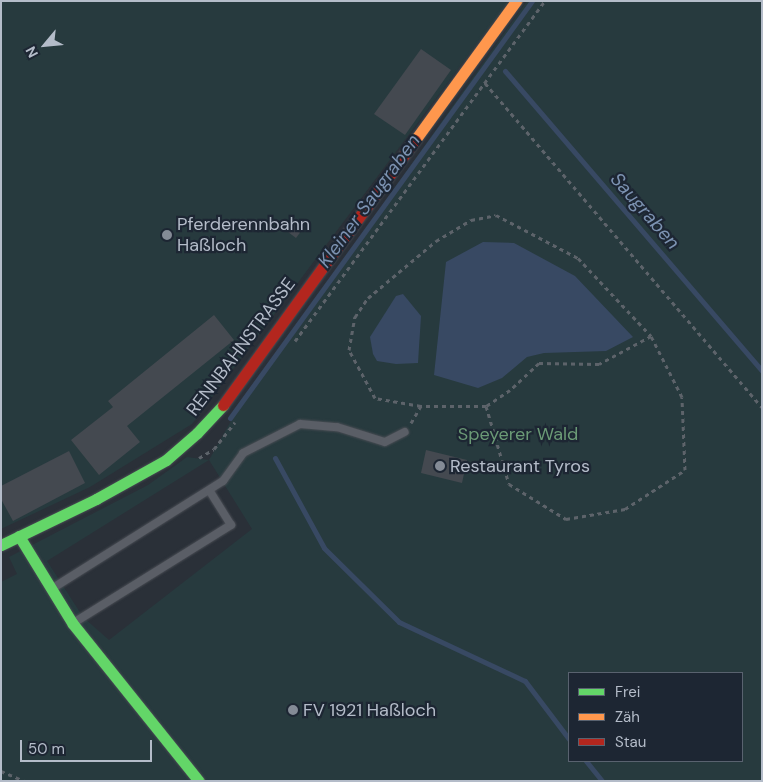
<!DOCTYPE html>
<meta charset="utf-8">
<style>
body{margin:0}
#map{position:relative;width:763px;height:782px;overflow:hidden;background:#2a3038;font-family:"DM Sans",sans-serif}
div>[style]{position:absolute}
.green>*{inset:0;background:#273a3e}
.water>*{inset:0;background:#384963}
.stream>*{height:5px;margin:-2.5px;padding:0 2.5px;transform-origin:2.5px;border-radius:2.5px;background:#384963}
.building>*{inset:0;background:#444950}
.path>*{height:3px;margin-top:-1.5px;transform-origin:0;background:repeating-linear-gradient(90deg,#5d636a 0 4px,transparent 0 8px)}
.roads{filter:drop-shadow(0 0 1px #484c53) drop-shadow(0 0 1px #484c53)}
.lane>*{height:8px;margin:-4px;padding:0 4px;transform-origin:4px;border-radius:4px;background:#5a5e66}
.fast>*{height:11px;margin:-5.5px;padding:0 5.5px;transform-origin:5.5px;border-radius:5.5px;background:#63d668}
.slow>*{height:11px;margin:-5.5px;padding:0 5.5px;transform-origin:5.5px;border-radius:5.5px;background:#ff974d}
.jam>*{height:11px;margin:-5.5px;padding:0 5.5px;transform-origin:5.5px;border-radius:5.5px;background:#b3261e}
.dots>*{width:14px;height:14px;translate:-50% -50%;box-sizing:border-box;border:2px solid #1d2633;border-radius:50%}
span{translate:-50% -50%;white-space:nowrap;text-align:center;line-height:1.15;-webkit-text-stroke:4.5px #1d2633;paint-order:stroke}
.poi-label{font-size:18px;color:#b4bcc9}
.left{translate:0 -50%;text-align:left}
.street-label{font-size:18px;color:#b4bcc9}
.park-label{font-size:18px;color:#6b9a76}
.water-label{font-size:19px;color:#7c92b1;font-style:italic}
.frame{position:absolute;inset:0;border:2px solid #b4bcc9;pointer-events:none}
.legend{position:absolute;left:568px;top:672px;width:175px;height:90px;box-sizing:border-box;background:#1d2633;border:1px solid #59626f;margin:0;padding:6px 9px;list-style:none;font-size:15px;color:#b4bcc9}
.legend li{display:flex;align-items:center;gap:10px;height:25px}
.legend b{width:25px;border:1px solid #59626f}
.north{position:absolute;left:20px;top:20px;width:50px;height:50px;-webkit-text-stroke:4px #1d2633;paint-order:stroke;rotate:242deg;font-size:14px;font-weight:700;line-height:20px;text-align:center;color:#b4bcc9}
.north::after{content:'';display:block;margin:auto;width:18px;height:22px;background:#b4bcc9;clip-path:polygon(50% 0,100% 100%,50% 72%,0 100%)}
.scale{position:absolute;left:20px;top:740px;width:132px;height:22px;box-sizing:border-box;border:2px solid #b4bcc9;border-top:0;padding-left:6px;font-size:15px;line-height:18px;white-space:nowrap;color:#b4bcc9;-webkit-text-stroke:4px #1d2633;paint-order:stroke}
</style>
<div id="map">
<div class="green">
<div style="clip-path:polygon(1px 1px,509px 1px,192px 424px,90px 487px,1px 529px)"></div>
<div style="clip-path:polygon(evenodd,527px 1px,762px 1px,762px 781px,1px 781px,1px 582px,17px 574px,9px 557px,148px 485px,187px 457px,209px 460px,236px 412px,527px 1px,209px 460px,252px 529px,109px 640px,83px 617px,47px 561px,209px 460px,527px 1px,569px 673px,742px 673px,742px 761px,569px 761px,569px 673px)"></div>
</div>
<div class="water">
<div style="clip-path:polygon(483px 242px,514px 243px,575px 276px,633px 337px,606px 351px,544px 353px,527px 357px,502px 378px,478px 388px,434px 375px,446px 262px)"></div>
<div style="clip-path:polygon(403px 294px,421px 316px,418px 363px,396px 364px,377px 361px,373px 354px,370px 337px,396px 296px)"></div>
</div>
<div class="stream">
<div style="left:505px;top:71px;width:395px;rotate:49.4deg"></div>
<div style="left:230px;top:418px;width:515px;rotate:-54.09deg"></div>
<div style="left:275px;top:458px;width:102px;rotate:61.4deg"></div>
<div style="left:324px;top:548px;width:105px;rotate:44.6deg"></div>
<div style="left:399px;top:622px;width:139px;rotate:25.1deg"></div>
<div style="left:525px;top:681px;width:73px;rotate:52.8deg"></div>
<div style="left:586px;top:761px;width:26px;rotate:51deg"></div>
</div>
<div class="building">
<div style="clip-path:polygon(421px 49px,451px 70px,405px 135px,374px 114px)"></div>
<div style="clip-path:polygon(293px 217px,305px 226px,296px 238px,284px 229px)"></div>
<div style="clip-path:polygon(214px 315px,234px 340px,127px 426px,140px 442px,99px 475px,71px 440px,113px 407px,108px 401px)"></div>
<div style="clip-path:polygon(426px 450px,467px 460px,462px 483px,421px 473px)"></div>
<div style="clip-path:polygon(69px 451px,85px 483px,13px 521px,1px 499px,1px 486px)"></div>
</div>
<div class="path">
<div style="left:485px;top:83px;width:426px;rotate:49.5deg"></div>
<div style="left:295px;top:341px;width:422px;rotate:-53.7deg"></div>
<div style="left:486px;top:406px;width:81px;rotate:73.6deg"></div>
<div style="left:509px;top:484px;width:67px;rotate:31.6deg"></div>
<div style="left:566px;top:519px;width:60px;rotate:-9.6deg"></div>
<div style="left:625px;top:509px;width:72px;rotate:-33deg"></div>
<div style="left:685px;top:470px;width:73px;rotate:-92.4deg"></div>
<div style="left:682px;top:397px;width:68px;rotate:-116.9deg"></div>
<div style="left:411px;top:423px;width:20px;rotate:-60deg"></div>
<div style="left:421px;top:406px;width:47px;rotate:-170.1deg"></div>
<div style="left:375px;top:398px;width:55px;rotate:-118.4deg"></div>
<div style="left:349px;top:350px;width:34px;rotate:-80deg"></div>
<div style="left:355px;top:317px;width:23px;rotate:-56deg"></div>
<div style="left:368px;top:298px;width:89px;rotate:-40deg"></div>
<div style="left:436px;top:241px;width:41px;rotate:-31deg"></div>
<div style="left:471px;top:220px;width:25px;rotate:-11deg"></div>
<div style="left:496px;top:215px;width:93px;rotate:27.7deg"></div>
<div style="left:578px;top:258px;width:107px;rotate:46.9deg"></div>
<div style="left:651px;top:336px;width:59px;rotate:151.7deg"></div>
<div style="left:599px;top:364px;width:60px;rotate:-179deg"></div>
<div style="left:539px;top:363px;width:40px;rotate:137deg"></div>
<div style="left:510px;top:390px;width:29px;rotate:146deg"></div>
<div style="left:486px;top:406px;width:65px;rotate:180deg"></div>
<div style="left:199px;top:458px;width:17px;rotate:-31deg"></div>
<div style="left:214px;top:449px;width:34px;rotate:-52deg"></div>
<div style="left:1px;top:771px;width:25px;rotate:23deg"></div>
</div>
<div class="roads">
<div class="lane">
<div style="left:53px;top:588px;width:201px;rotate:-32.2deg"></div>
<div style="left:223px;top:481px;width:34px;rotate:-54deg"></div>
<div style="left:243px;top:453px;width:64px;rotate:-27deg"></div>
<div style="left:300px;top:424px;width:37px;rotate:5deg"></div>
<div style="left:337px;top:427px;width:50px;rotate:17.4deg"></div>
<div style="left:385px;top:442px;width:22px;rotate:-27deg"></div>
<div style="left:75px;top:622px;width:184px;rotate:-31.9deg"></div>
<div style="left:231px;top:525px;width:40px;rotate:-122deg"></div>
</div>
<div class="fast">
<div style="left:19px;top:536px;width:103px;rotate:58.5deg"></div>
<div style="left:73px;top:624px;width:201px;rotate:51.3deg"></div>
<div style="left:1px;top:545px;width:106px;rotate:-25.8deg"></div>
<div style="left:96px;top:499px;width:80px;rotate:-29.1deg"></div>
<div style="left:166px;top:460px;width:41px;rotate:-41.1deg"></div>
<div style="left:197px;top:433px;width:38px;rotate:-47deg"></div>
</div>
<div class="slow">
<div style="left:415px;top:140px;width:172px;rotate:-54deg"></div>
</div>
<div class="jam">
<div style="left:223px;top:405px;width:327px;rotate:-54.1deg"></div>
</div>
</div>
<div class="dots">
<div style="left:167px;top:235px;background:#848b96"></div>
<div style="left:440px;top:466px;background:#848b96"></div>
<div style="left:293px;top:710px;background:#848b96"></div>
</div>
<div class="poi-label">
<span class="left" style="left:177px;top:235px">Pferderennbahn<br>Haßloch</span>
<span class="left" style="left:450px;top:466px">Restaurant Tyros</span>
<span class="left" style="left:303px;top:710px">FV 1921 Haßloch</span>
</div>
<div class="street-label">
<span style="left:241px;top:347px;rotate:-53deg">RENNBAHNSTRASSE</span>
</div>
<div class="park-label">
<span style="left:518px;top:434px">Speyerer Wald</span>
</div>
<div class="water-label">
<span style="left:369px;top:201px;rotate:-54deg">Kleiner Saugraben</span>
<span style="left:645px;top:211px;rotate:49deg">Saugraben</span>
</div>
<div class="frame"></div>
<ul class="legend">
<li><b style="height:6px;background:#63d668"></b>Frei</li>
<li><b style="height:6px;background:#ff974d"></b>Zäh</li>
<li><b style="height:6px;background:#b3261e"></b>Stau</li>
</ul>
<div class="north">N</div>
<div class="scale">50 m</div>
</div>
